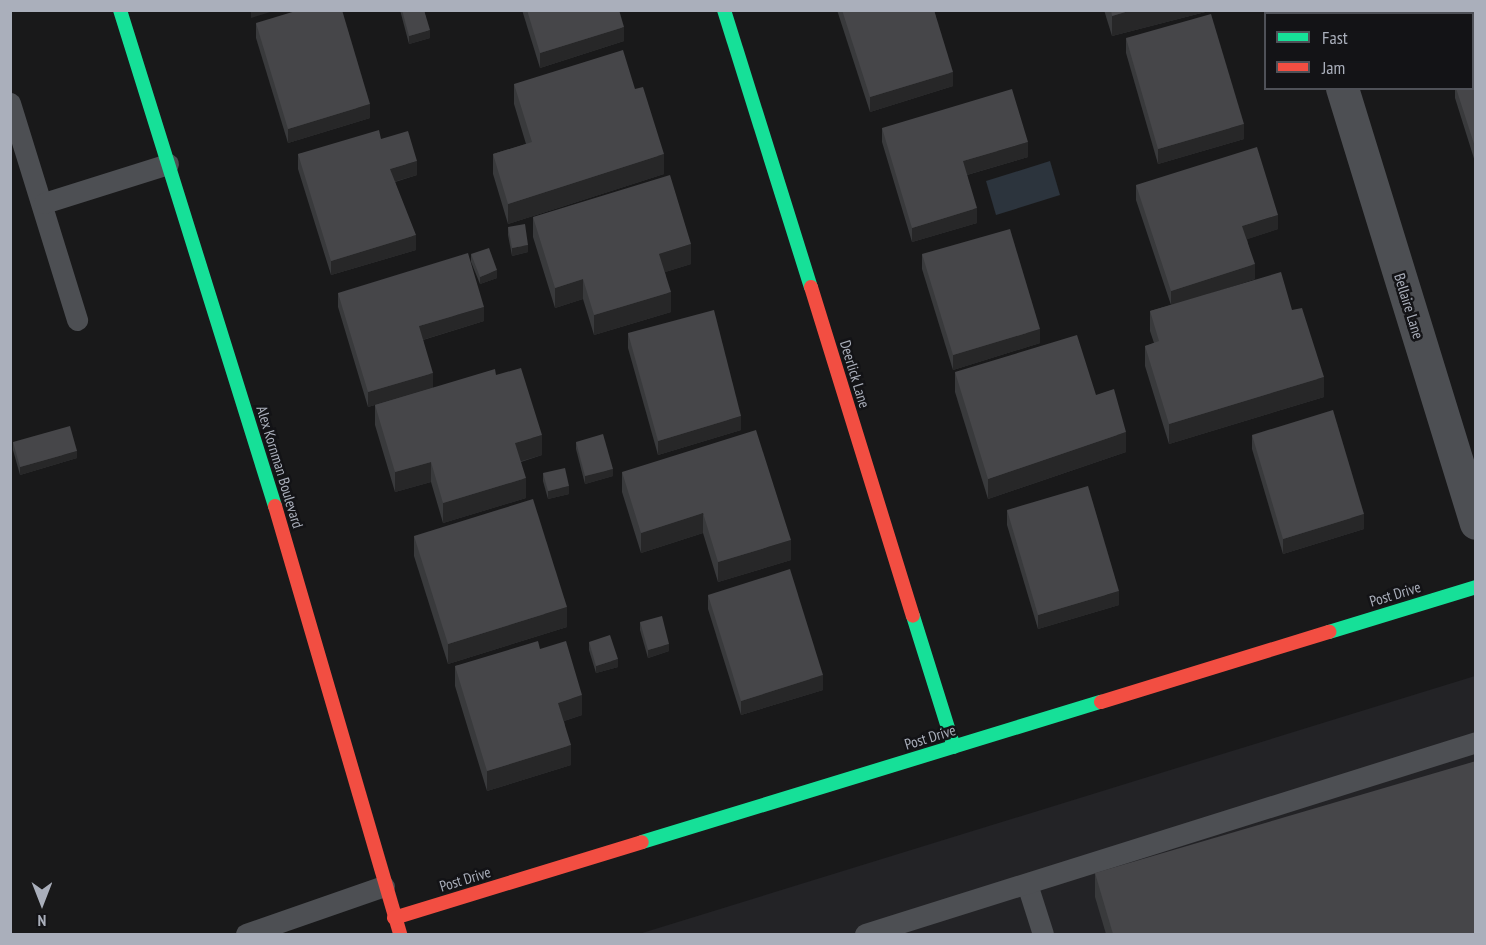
<!DOCTYPE html>
<style>
body{margin:0}
#map{position:relative;width:1486px;height:945px;overflow:hidden;background:#19191a;font-family:"PT Sans Narrow",sans-serif}
div>[style]{position:absolute}
.built>*{inset:0;background:#232326}
.water>*{inset:0;background:#2c343d}
.lane>*{height:21px;margin:-10.5px;padding:0 10.5px;transform-origin:10.5px;border-radius:10.5px;background:#4d4f53}
.street>*{height:33px;margin:-16.5px;padding:0 16.5px;transform-origin:16.5px;border-radius:16.5px;background:#4d4f53}
.fast>*{height:14px;margin:-7px;padding:0 7px;transform-origin:7px;border-radius:7px;background:#16e098}
.jam>*{height:14px;margin:-7px;padding:0 7px;transform-origin:7px;border-radius:7px;background:#f24e42}
.wall>*{inset:0;background:#393a3c}
.shaded-wall>*{inset:0;background:#272728}
.building>*{inset:0;background:#464649}
span{translate:-50% -50%;white-space:nowrap;text-align:center;line-height:1.15;-webkit-text-stroke:5px #131316;paint-order:stroke}
.street-label{font-size:15px;color:#aaafbb}
.frame{position:absolute;inset:0;border:12px solid #aaafbb;pointer-events:none}
.legend{position:absolute;left:1264px;top:12px;width:210px;height:78px;box-sizing:border-box;background:#131316;border:2px solid #4f5158;margin:0;padding:8px 10px;list-style:none;font-size:18px;color:#aaafbb}
.legend li{display:flex;align-items:center;gap:12px;height:30px}
.legend b{width:30px;border:2px solid #4f5158}
.north{position:absolute;left:12px;top:873px;width:60px;height:60px;-webkit-text-stroke:4px #131316;paint-order:stroke;rotate:180deg;font-size:16px;font-weight:700;line-height:24px;text-align:center;color:#aaafbb}
.north::after{content:'';display:block;margin:auto;width:21px;height:27px;background:#aaafbb;clip-path:polygon(50% 0,100% 100%,50% 72%,0 100%)}
</style>
<div id="map">
<div class="built">
<div style="clip-path:polygon(1475px 676px,1475px 934px,639px 934px)"></div>
</div>
<div class="water">
<div style="clip-path:polygon(1050px 161px,1060px 195px,996px 215px,986px 181px)"></div>
</div>
<div class="lane">
<div style="left:10px;top:103px;width:227px;rotate:72.8deg"></div>
<div style="left:44px;top:203px;width:130px;rotate:-17.5deg"></div>
<div style="left:1027px;top:884px;width:52px;rotate:72.3deg"></div>
<div style="left:246px;top:934px;width:146px;rotate:-19.2deg"></div>
<div style="left:865px;top:934px;width:640px;rotate:-17.44deg"></div>
</div>
<div class="street">
<div style="left:1318px;top:10px;width:4px;rotate:76deg"></div>
<div style="left:1342px;top:88px;width:455px;rotate:72.9deg"></div>
</div>
<div class="fast">
<div style="left:120px;top:10px;width:520px;rotate:72.65deg"></div>
<div style="left:724px;top:10px;width:290px;rotate:72.6deg"></div>
<div style="left:913px;top:616px;width:137px;rotate:72.6deg"></div>
<div style="left:1329px;top:632px;width:154px;rotate:-17deg"></div>
<div style="left:642px;top:842px;width:480px;rotate:-17deg"></div>
</div>
<div class="jam">
<div style="left:811px;top:287px;width:344px;rotate:72.8deg"></div>
<div style="left:275px;top:506px;width:446px;rotate:73.7deg"></div>
<div style="left:1101px;top:702px;width:239px;rotate:-17.1deg"></div>
<div style="left:394px;top:918px;width:259px;rotate:-17deg"></div>
</div>
<div class="wall">
<div style="clip-path:polygon(400px 10px,424px 10px,430px 38px,409px 44px)"></div>
<div style="clip-path:polygon(522px 10px,619px 10px,624px 41px,540px 68px)"></div>
<div style="clip-path:polygon(837px 10px,934px 10px,953px 86px,870px 112px)"></div>
<div style="clip-path:polygon(1104px 10px,1213px 10px,1112px 36px)"></div>
<div style="clip-path:polygon(1429px 10px,1476px 10px,1476px 64px,1473px 65px,1473px 14px,1430px 14px)"></div>
<div style="clip-path:polygon(256px 23px,370px 118px,288px 143px,256px 38px)"></div>
<div style="clip-path:polygon(1126px 38px,1244px 139px,1158px 164px,1126px 53px)"></div>
<div style="clip-path:polygon(1476px 77px,1476px 165px,1455px 98px,1455px 88px,1473px 88px)"></div>
<div style="clip-path:polygon(514px 84px,635px 89px,664px 174px,508px 224px,493px 174px,493px 154px,526px 144px,514px 104px)"></div>
<div style="clip-path:polygon(882px 128px,1028px 157px,967px 175px,977px 223px,912px 242px,882px 142px)"></div>
<div style="clip-path:polygon(381px 139px,417px 175px,395px 182px,416px 250px,331px 275px,298px 169px,298px 154px)"></div>
<div style="clip-path:polygon(1136px 185px,1278px 229px,1247px 239px,1255px 279px,1207px 294px,1292px 310px,1324px 397px,1169px 444px,1145px 366px,1145px 346px,1154px 343px,1150px 331px,1150px 311px,1171px 305px,1136px 200px)"></div>
<div style="clip-path:polygon(533px 217px,691px 264px,665px 272px,671px 312px,594px 335px,583px 299px,555px 308px,533px 237px)"></div>
<div style="clip-path:polygon(508px 227px,528px 252px,512px 256px,508px 235px)"></div>
<div style="clip-path:polygon(471px 254px,497px 278px,480px 284px,471px 262px)"></div>
<div style="clip-path:polygon(922px 254px,1040px 343px,953px 370px,922px 269px)"></div>
<div style="clip-path:polygon(338px 293px,484px 321px,423px 340px,433px 388px,496px 375px,542px 455px,521px 462px,526px 498px,443px 523px,431px 482px,395px 492px,375px 425px,375px 405px,399px 398px,368px 407px,338px 307px)"></div>
<div style="clip-path:polygon(628px 333px,741px 430px,658px 455px,628px 348px)"></div>
<div style="clip-path:polygon(955px 372px,1096px 395px,1126px 452px,988px 499px,955px 392px)"></div>
<div style="clip-path:polygon(1252px 435px,1364px 529px,1283px 554px,1252px 449px)"></div>
<div style="clip-path:polygon(13px 442px,77px 458px,20px 475px,13px 450px)"></div>
<div style="clip-path:polygon(576px 442px,613px 476px,585px 484px,576px 449px)"></div>
<div style="clip-path:polygon(622px 472px,791px 560px,718px 582px,703px 533px,641px 553px,622px 492px)"></div>
<div style="clip-path:polygon(543px 473px,569px 494px,548px 499px,543px 481px)"></div>
<div style="clip-path:polygon(1007px 510px,1119px 605px,1038px 629px,1007px 525px)"></div>
<div style="clip-path:polygon(414px 536px,567px 627px,448px 664px,414px 556px)"></div>
<div style="clip-path:polygon(708px 595px,823px 690px,741px 715px,708px 609px)"></div>
<div style="clip-path:polygon(640px 622px,669px 651px,648px 658px,640px 630px)"></div>
<div style="clip-path:polygon(589px 642px,618px 667px,596px 673px,589px 650px)"></div>
<div style="clip-path:polygon(540px 649px,582px 715px,564px 721px,571px 765px,487px 791px,455px 686px,455px 666px)"></div>
<div style="clip-path:polygon(1095px 873px,1476px 934px,1106px 934px,1095px 897px)"></div>
</div>
<div class="shaded-wall">
<div style="clip-path:polygon(251px 10px,277px 10px,251px 18px)"></div>
<div style="clip-path:polygon(1132px 10px,1213px 10px,1112px 36px,1112px 16px)"></div>
<div style="clip-path:polygon(624px 27px,624px 41px,540px 68px,540px 53px)"></div>
<div style="clip-path:polygon(430px 30px,430px 38px,409px 44px,409px 36px)"></div>
<div style="clip-path:polygon(1476px 44px,1476px 64px,1473px 65px,1473px 45px)"></div>
<div style="clip-path:polygon(953px 72px,953px 86px,870px 112px,870px 97px)"></div>
<div style="clip-path:polygon(370px 104px,370px 118px,288px 143px,288px 129px)"></div>
<div style="clip-path:polygon(1244px 124px,1244px 139px,1158px 164px,1158px 149px)"></div>
<div style="clip-path:polygon(1028px 142px,1028px 157px,963px 176px,963px 161px)"></div>
<div style="clip-path:polygon(664px 154px,664px 174px,508px 224px,508px 204px)"></div>
<div style="clip-path:polygon(417px 161px,417px 175px,390px 183px,390px 169px)"></div>
<div style="clip-path:polygon(977px 208px,977px 223px,912px 242px,912px 228px)"></div>
<div style="clip-path:polygon(1278px 215px,1278px 229px,1242px 241px,1242px 226px)"></div>
<div style="clip-path:polygon(416px 235px,416px 250px,331px 275px,331px 261px)"></div>
<div style="clip-path:polygon(691px 244px,691px 264px,659px 274px,659px 254px)"></div>
<div style="clip-path:polygon(528px 245px,528px 252px,512px 256px,512px 248px)"></div>
<div style="clip-path:polygon(1255px 264px,1255px 279px,1171px 306px,1171px 291px)"></div>
<div style="clip-path:polygon(497px 270px,497px 278px,480px 284px,480px 277px)"></div>
<div style="clip-path:polygon(583px 279px,583px 299px,555px 308px,555px 288px)"></div>
<div style="clip-path:polygon(671px 292px,671px 312px,594px 335px,594px 315px)"></div>
<div style="clip-path:polygon(484px 307px,484px 321px,419px 341px,419px 326px)"></div>
<div style="clip-path:polygon(1040px 329px,1040px 343px,953px 370px,953px 355px)"></div>
<div style="clip-path:polygon(433px 373px,433px 388px,368px 407px,368px 392px)"></div>
<div style="clip-path:polygon(1324px 377px,1324px 397px,1169px 444px,1169px 424px)"></div>
<div style="clip-path:polygon(741px 416px,741px 430px,658px 455px,658px 441px)"></div>
<div style="clip-path:polygon(1126px 432px,1126px 452px,988px 499px,988px 479px)"></div>
<div style="clip-path:polygon(542px 435px,542px 455px,515px 463px,515px 443px)"></div>
<div style="clip-path:polygon(77px 451px,77px 458px,20px 475px,20px 467px)"></div>
<div style="clip-path:polygon(431px 462px,431px 482px,395px 492px,395px 472px)"></div>
<div style="clip-path:polygon(613px 469px,613px 476px,585px 484px,585px 476px)"></div>
<div style="clip-path:polygon(526px 478px,526px 498px,443px 523px,443px 503px)"></div>
<div style="clip-path:polygon(569px 486px,569px 494px,548px 499px,548px 491px)"></div>
<div style="clip-path:polygon(703px 513px,703px 533px,641px 553px,641px 533px)"></div>
<div style="clip-path:polygon(1364px 514px,1364px 529px,1283px 554px,1283px 539px)"></div>
<div style="clip-path:polygon(791px 540px,791px 560px,718px 582px,718px 562px)"></div>
<div style="clip-path:polygon(1119px 591px,1119px 605px,1038px 629px,1038px 615px)"></div>
<div style="clip-path:polygon(567px 607px,567px 627px,448px 664px,448px 644px)"></div>
<div style="clip-path:polygon(669px 644px,669px 651px,648px 658px,648px 650px)"></div>
<div style="clip-path:polygon(618px 659px,618px 667px,596px 673px,596px 666px)"></div>
<div style="clip-path:polygon(823px 675px,823px 690px,741px 715px,741px 701px)"></div>
<div style="clip-path:polygon(582px 695px,582px 715px,558px 723px,558px 703px)"></div>
<div style="clip-path:polygon(571px 745px,571px 765px,487px 791px,487px 771px)"></div>
</div>
<div class="building">
<div style="clip-path:polygon(299px 10px,342px 10px,370px 104px,288px 129px,256px 23px)"></div>
<div style="clip-path:polygon(402px 10px,424px 10px,430px 30px,409px 36px)"></div>
<div style="clip-path:polygon(527px 10px,619px 10px,624px 27px,540px 53px)"></div>
<div style="clip-path:polygon(842px 10px,934px 10px,953px 72px,870px 97px)"></div>
<div style="clip-path:polygon(1111px 10px,1132px 10px,1112px 16px)"></div>
<div style="clip-path:polygon(1435px 10px,1476px 10px,1476px 44px,1473px 45px,1473px 14px,1436px 14px)"></div>
<div style="clip-path:polygon(1211px 14px,1244px 124px,1158px 149px,1126px 38px)"></div>
<div style="clip-path:polygon(623px 50px,635px 89px,643px 87px,664px 154px,508px 204px,493px 154px,532px 142px,514px 84px)"></div>
<div style="clip-path:polygon(1476px 77px,1476px 150px,1456px 88px,1473px 88px,1473px 78px)"></div>
<div style="clip-path:polygon(1012px 89px,1028px 142px,963px 161px,977px 208px,912px 228px,882px 128px)"></div>
<div style="clip-path:polygon(379px 130px,381px 139px,408px 131px,417px 161px,390px 169px,416px 235px,331px 261px,298px 154px)"></div>
<div style="clip-path:polygon(1257px 147px,1278px 215px,1242px 226px,1255px 264px,1171px 291px,1136px 185px)"></div>
<div style="clip-path:polygon(670px 175px,691px 244px,659px 254px,671px 292px,594px 315px,583px 279px,555px 288px,533px 217px)"></div>
<div style="clip-path:polygon(525px 224px,528px 245px,512px 248px,508px 227px)"></div>
<div style="clip-path:polygon(1010px 229px,1040px 329px,953px 355px,922px 254px)"></div>
<div style="clip-path:polygon(489px 248px,497px 270px,480px 277px,471px 254px)"></div>
<div style="clip-path:polygon(468px 253px,484px 307px,419px 326px,433px 373px,368px 392px,338px 293px)"></div>
<div style="clip-path:polygon(1281px 272px,1292px 310px,1302px 308px,1324px 377px,1169px 424px,1145px 346px,1159px 341px,1150px 311px)"></div>
<div style="clip-path:polygon(714px 310px,741px 416px,658px 441px,628px 333px)"></div>
<div style="clip-path:polygon(1077px 335px,1096px 395px,1114px 389px,1126px 432px,988px 479px,955px 372px)"></div>
<div style="clip-path:polygon(521px 368px,542px 435px,515px 443px,526px 478px,443px 503px,431px 462px,395px 472px,375px 405px,495px 369px,496px 375px)"></div>
<div style="clip-path:polygon(1333px 410px,1364px 514px,1283px 539px,1252px 435px)"></div>
<div style="clip-path:polygon(70px 426px,77px 451px,20px 467px,13px 442px)"></div>
<div style="clip-path:polygon(756px 430px,791px 540px,718px 562px,703px 513px,641px 533px,622px 472px)"></div>
<div style="clip-path:polygon(603px 434px,613px 469px,585px 476px,576px 442px)"></div>
<div style="clip-path:polygon(565px 468px,569px 486px,548px 491px,543px 473px)"></div>
<div style="clip-path:polygon(1088px 486px,1119px 591px,1038px 615px,1007px 510px)"></div>
<div style="clip-path:polygon(533px 499px,567px 607px,448px 644px,414px 536px)"></div>
<div style="clip-path:polygon(790px 569px,823px 675px,741px 701px,708px 595px)"></div>
<div style="clip-path:polygon(662px 616px,669px 644px,648px 650px,640px 622px)"></div>
<div style="clip-path:polygon(610px 635px,618px 659px,596px 666px,589px 642px)"></div>
<div style="clip-path:polygon(538px 641px,540px 649px,566px 641px,582px 695px,558px 703px,571px 745px,487px 771px,455px 666px)"></div>
<div style="clip-path:polygon(1476px 761px,1476px 934px,1113px 934px,1095px 873px)"></div>
</div>
<div class="street-label">
<span style="left:1409px;top:306px;rotate:73deg">Bellaire Lane</span>
<span style="left:855px;top:374px;rotate:73deg">Deerlick Lane</span>
<span style="left:280px;top:467px;rotate:73deg">Alex Kornman Boulevard</span>
<span style="left:1395px;top:594px;rotate:-17deg">Post Drive</span>
<span style="left:930px;top:737px;rotate:-17deg">Post Drive</span>
<span style="left:465px;top:879px;rotate:-17deg">Post Drive</span>
</div>
<div class="frame"></div>
<ul class="legend">
<li><b style="height:8px;background:#16e098"></b>Fast</li>
<li><b style="height:8px;background:#f24e42"></b>Jam</li>
</ul>
<div class="north">N</div>
</div>
